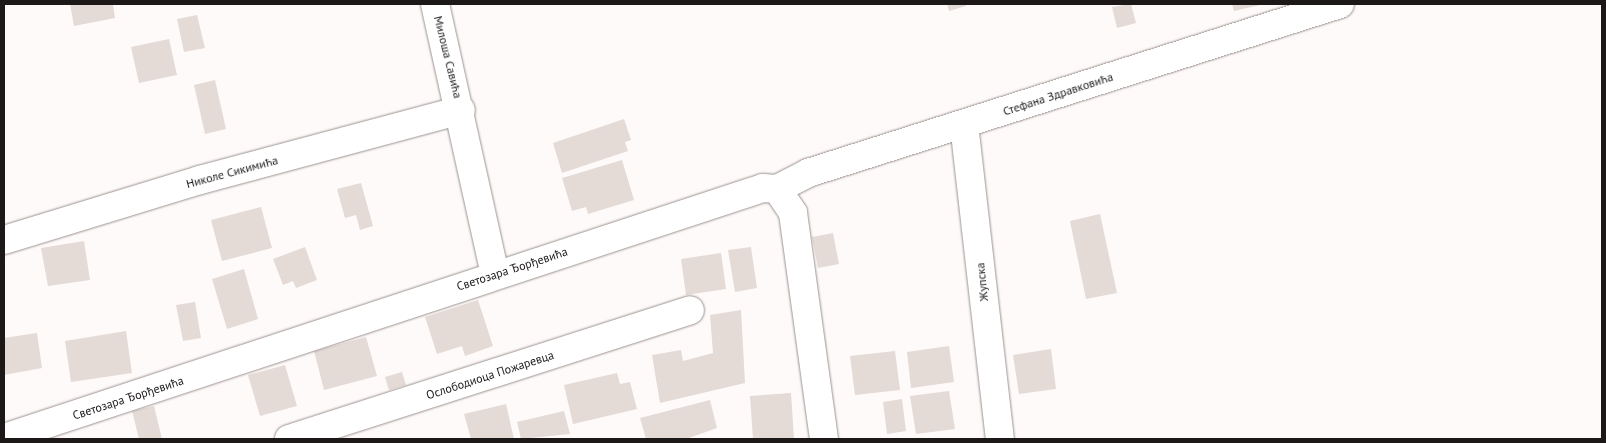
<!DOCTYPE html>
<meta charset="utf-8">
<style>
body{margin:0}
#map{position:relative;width:1606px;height:443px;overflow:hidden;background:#fefaf9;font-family:"PT Sans",sans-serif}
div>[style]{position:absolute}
.building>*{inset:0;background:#e4dad6}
.roads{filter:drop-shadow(0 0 1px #9b928f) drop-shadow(0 0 1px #9b928f)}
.minor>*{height:28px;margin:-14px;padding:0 14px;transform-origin:14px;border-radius:14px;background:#fff}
span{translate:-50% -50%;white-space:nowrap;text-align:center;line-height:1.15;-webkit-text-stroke:5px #fff;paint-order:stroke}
.street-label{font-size:12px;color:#1b1817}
.frame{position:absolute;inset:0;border:5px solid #1b1817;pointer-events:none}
</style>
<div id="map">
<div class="building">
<div style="clip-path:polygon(70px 4px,113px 4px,115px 18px,74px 26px)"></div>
<div style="clip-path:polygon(947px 4px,966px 4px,966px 6px,949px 11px)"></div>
<div style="clip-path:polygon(1131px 4px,1136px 23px,1117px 28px,1112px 7px)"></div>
<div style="clip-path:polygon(1232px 4px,1260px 4px,1260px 5px,1234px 11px)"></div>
<div style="clip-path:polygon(197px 15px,205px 48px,184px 52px,177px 19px)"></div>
<div style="clip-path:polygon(169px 39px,177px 75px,139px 83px,131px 47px)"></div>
<div style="clip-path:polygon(215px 80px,226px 129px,205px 134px,194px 85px)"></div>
<div style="clip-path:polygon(624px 119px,631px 140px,625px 142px,628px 151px,562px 173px,553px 143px)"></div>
<div style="clip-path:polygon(622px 160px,634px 200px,588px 214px,586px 207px,572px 211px,562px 178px)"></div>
<div style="clip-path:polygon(361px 183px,373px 226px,360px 230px,356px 215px,345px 218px,337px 189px)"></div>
<div style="clip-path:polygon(261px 207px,272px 248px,222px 261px,211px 220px)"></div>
<div style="clip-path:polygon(1100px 214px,1117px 293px,1086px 299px,1070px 221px)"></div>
<div style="clip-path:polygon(833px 233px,839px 264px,818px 268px,812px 237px)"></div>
<div style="clip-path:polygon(84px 241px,90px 280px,48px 286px,41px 248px)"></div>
<div style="clip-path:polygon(305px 247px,317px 280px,296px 288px,293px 281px,283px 285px,273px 259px)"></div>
<div style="clip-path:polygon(751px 247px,757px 288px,735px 292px,728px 250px)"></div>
<div style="clip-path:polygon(721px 253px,726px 289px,686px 295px,681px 259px)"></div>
<div style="clip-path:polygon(244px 269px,258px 319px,227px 329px,212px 279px)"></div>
<div style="clip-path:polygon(478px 300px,493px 346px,465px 356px,462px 346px,437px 354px,425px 317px)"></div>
<div style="clip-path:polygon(195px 302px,201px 338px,183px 341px,176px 305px)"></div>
<div style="clip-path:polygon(741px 310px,745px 383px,660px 403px,652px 355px,681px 350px,683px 361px,713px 353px,710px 315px)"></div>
<div style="clip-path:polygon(126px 331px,132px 373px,71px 382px,65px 341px)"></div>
<div style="clip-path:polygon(37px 333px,42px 368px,4px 375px,4px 338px)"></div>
<div style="clip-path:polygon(366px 337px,377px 376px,324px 390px,314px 351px)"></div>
<div style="clip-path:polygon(949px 346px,954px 382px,911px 388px,907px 352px)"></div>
<div style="clip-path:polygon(1051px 349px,1056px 389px,1019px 394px,1013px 355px)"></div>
<div style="clip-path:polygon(895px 351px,900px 390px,855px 395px,850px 356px)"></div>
<div style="clip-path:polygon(285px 365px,297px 406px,260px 416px,248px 375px)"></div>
<div style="clip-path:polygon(402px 372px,406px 385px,389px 390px,385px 377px)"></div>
<div style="clip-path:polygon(617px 373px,620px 384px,630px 382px,637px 409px,573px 424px,564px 385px)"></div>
<div style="clip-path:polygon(949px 391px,955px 429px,916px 434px,910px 396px)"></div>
<div style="clip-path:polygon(791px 393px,794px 439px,753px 439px,750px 396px)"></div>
<div style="clip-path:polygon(902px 399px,906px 431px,887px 434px,883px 402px)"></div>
<div style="clip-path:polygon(710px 400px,717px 428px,686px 439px,646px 439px,640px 418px)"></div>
<div style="clip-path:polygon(506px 404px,514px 439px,471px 439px,464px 414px)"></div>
<div style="clip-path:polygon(154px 406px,162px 439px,139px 439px,132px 411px)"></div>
<div style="clip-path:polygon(564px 411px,570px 434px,521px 439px,517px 422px)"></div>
</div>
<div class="roads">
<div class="minor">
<div style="left:435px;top:4px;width:277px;rotate:77.5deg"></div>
<div style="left:964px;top:124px;width:317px;rotate:83.5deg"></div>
<div style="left:777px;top:189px;width:35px;rotate:-27deg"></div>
<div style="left:808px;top:173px;width:558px;rotate:-17.62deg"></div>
<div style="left:4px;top:240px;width:205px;rotate:-17deg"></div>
<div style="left:200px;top:180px;width:270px;rotate:-15deg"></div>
<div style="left:4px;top:438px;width:799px;rotate:-18.23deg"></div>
<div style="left:763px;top:188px;width:14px;rotate:4deg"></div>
<div style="left:777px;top:189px;width:29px;rotate:56deg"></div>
<div style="left:793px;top:213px;width:228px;rotate:82.2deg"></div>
<div style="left:289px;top:439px;width:421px;rotate:-17.8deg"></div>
</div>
</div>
<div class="street-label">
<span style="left:448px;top:57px;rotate:76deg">Милоша Савића</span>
<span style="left:1058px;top:94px;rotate:-18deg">Стефана Здравковића</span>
<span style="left:232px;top:172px;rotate:-15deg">Николе Сикимића</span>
<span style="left:512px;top:269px;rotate:-18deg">Светозара Ђорђевића</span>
<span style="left:982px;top:282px;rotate:-96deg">Жупска</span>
<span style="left:490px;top:375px;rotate:-18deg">Ослободиоца Пожаревца</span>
<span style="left:128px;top:398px;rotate:-18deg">Светозара Ђорђевића</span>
</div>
<div class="frame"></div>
</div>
